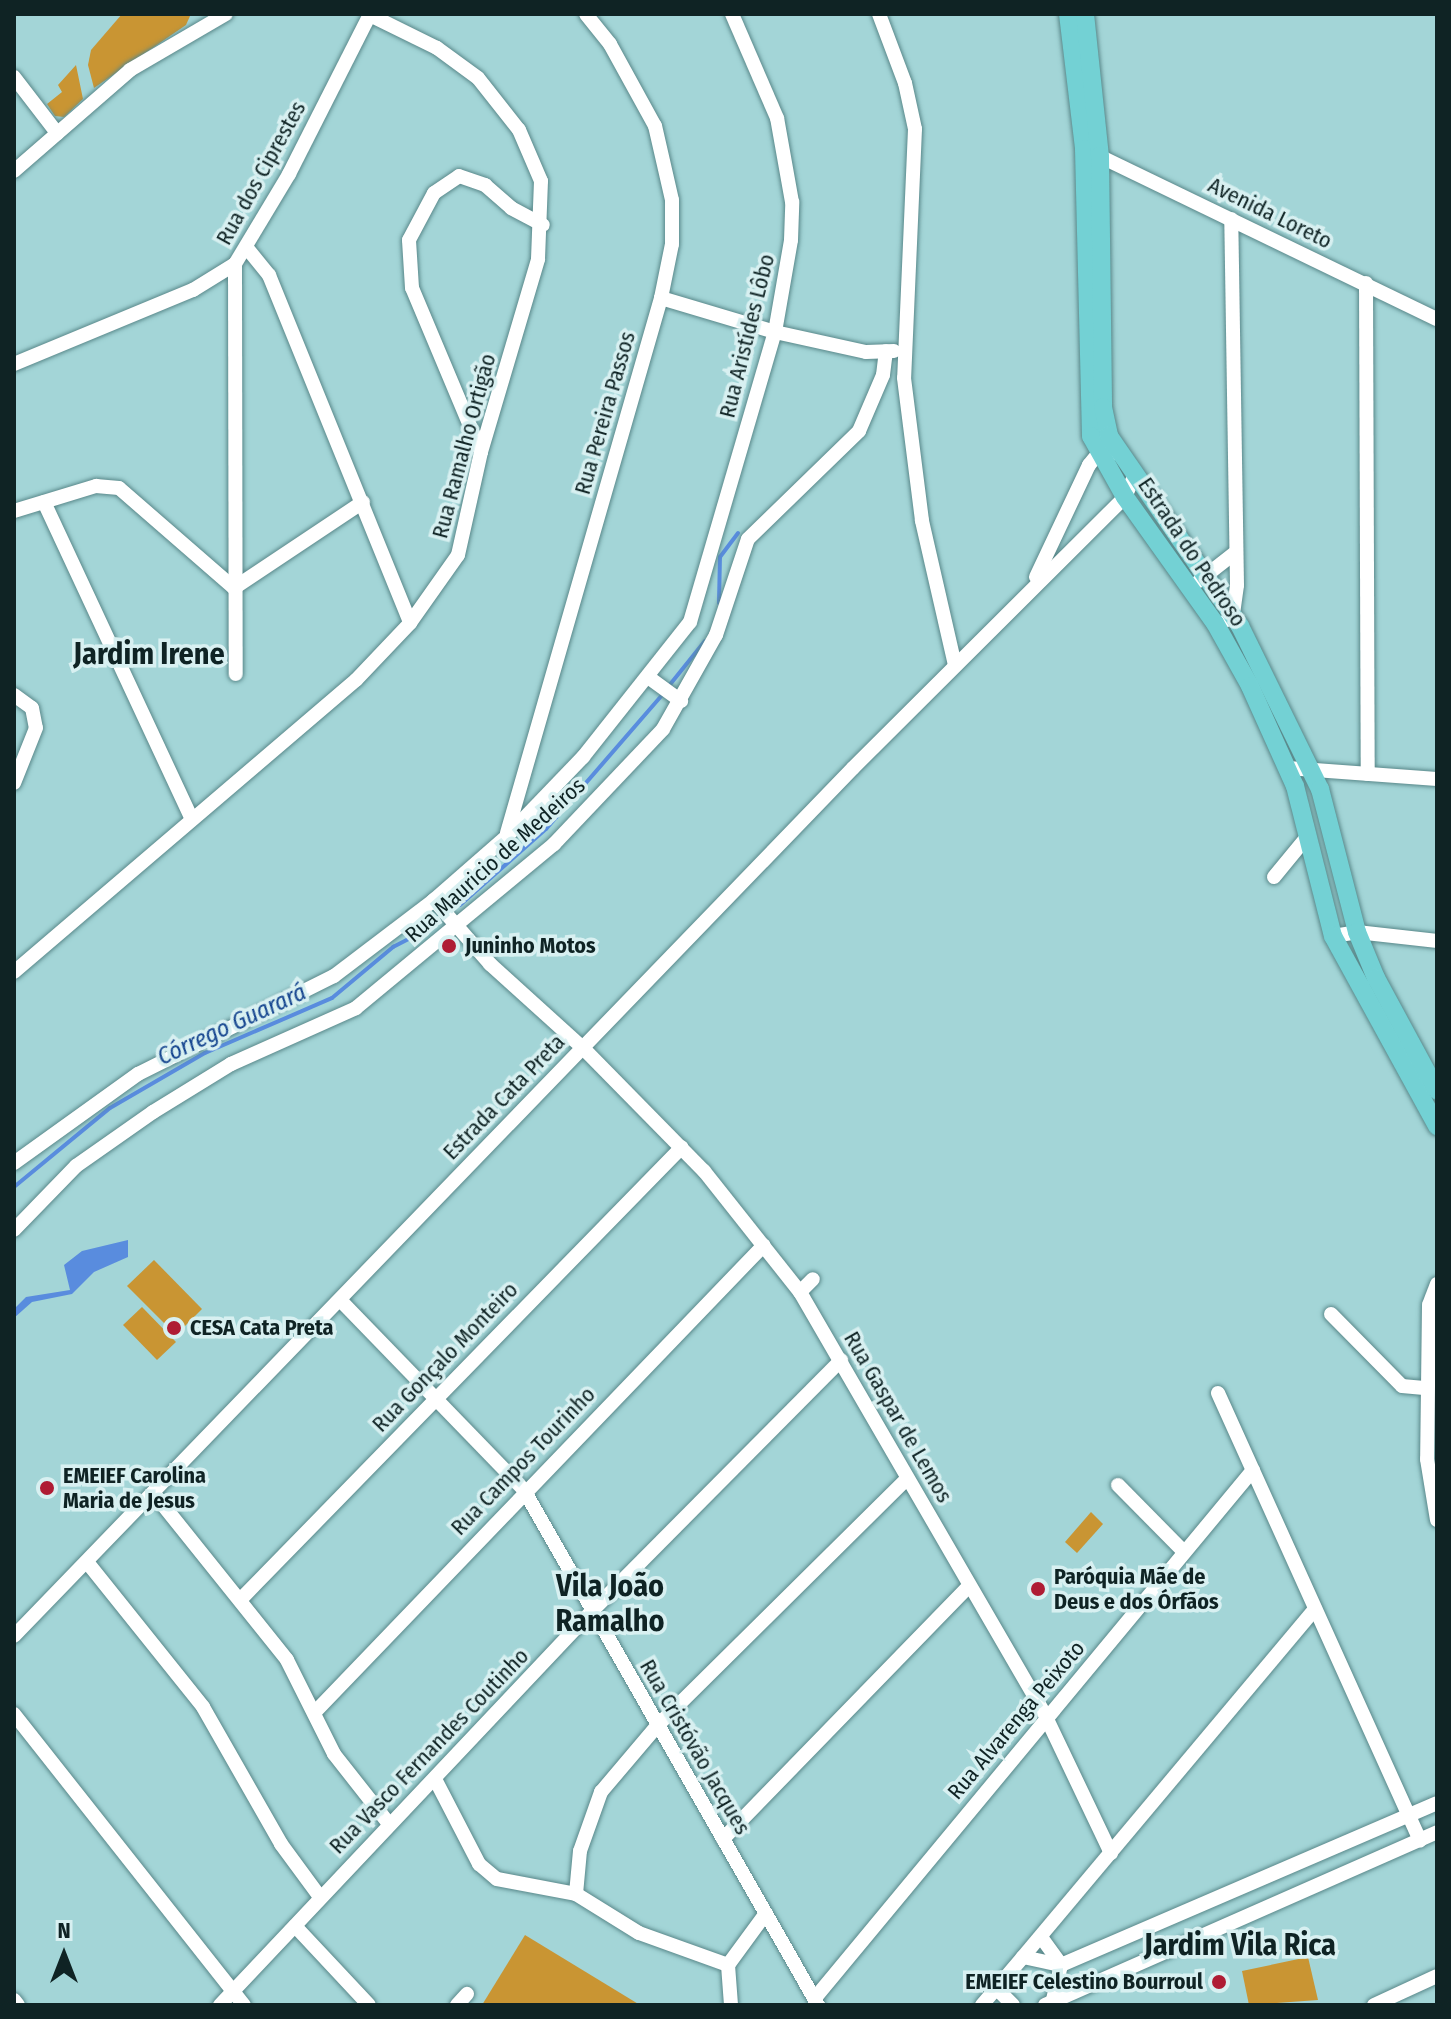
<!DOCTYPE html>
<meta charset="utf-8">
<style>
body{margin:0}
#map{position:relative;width:1451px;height:2019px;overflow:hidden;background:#a3d5d7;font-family:"Fira Sans Condensed",sans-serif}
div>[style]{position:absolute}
.green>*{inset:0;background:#c99533}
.water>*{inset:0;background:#598cde}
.stream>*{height:4px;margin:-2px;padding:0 2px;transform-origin:2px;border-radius:2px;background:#598cde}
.roads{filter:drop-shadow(0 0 2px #59888a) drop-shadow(0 0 2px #59888a)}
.minor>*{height:14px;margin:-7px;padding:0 7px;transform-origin:7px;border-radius:7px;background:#fff}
.major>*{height:18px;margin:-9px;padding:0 9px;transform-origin:9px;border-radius:9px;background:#73d1d4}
.dots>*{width:22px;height:22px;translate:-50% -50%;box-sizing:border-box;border:4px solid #d8f0f1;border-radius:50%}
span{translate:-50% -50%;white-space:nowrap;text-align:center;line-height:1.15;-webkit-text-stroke:7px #d8f0f1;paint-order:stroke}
.street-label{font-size:22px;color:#0f2324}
.poi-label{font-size:22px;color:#0f2324;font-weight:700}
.left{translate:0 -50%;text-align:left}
.right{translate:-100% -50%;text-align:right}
.water-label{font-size:24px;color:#15458f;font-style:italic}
.district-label{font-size:30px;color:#0f2324;font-weight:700}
.frame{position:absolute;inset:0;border:16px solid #0f2324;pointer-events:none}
.north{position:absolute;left:24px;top:1915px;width:80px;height:80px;-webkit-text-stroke:6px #d8f0f1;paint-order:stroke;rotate:0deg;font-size:22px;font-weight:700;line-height:32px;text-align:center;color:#0f2324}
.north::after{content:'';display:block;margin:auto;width:28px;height:36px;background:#0f2324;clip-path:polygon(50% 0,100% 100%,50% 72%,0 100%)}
</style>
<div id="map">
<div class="green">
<div style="clip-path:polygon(122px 14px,190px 16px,186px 25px,94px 88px,88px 65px,91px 50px)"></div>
<div style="clip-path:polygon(76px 65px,83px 99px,64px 117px,55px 116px,47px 104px,62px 92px,58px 85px)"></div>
<div style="clip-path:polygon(154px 1260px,202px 1309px,176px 1335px,127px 1286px)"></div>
<div style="clip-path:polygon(142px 1307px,176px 1342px,157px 1360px,123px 1325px)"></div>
<div style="clip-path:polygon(1091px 1512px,1103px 1524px,1077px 1553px,1065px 1542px)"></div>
<div style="clip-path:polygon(525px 1935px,640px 2005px,482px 2005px)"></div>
<div style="clip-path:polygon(1308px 1957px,1318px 2000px,1249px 2005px,1242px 1971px)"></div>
</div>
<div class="water">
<div style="clip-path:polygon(128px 1240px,128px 1257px,94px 1272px,72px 1294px,32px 1302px,14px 1318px,14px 1309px,26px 1297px,70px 1290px,64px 1265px,82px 1251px)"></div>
</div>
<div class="stream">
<div style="left:719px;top:603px;width:46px;rotate:-88.8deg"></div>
<div style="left:720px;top:557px;width:30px;rotate:-53deg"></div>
<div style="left:668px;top:687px;width:59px;rotate:-51.2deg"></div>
<div style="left:460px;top:905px;width:115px;rotate:-41.5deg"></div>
<div style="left:546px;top:829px;width:179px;rotate:-49.1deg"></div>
<div style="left:14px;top:1187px;width:124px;rotate:-39.5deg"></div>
<div style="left:110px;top:1108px;width:110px;rotate:-30.1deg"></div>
<div style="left:205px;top:1053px;width:138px;rotate:-23.4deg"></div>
<div style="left:332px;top:998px;width:80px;rotate:-39.9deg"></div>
<div style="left:393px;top:947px;width:42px;rotate:-27.2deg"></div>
</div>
<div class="roads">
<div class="minor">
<div style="left:879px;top:14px;width:74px;rotate:69.4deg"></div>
<div style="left:905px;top:83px;width:47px;rotate:77.7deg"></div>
<div style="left:915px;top:129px;width:249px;rotate:92.5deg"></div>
<div style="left:904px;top:378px;width:144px;rotate:82.8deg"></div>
<div style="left:922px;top:521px;width:148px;rotate:77.1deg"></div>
<div style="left:14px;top:77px;width:71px;rotate:52.5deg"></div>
<div style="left:1091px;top:152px;width:384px;rotate:25.8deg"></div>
<div style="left:14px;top:171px;width:154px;rotate:-41deg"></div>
<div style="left:130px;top:70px;width:111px;rotate:-30.3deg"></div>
<div style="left:247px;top:248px;width:35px;rotate:51deg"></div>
<div style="left:269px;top:275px;width:375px;rotate:67.9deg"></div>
<div style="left:235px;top:264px;width:410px;rotate:89.9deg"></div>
<div style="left:1366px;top:283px;width:491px;rotate:89.8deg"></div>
<div style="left:661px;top:298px;width:119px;rotate:16.6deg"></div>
<div style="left:775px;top:332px;width:93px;rotate:12.4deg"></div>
<div style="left:866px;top:352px;width:28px;rotate:-2deg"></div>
<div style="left:14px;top:364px;width:194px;rotate:-22.5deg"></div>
<div style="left:193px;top:290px;width:49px;rotate:-31.8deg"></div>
<div style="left:235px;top:264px;width:105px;rotate:-59deg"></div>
<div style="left:289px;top:174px;width:179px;rotate:-63.1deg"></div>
<div style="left:481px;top:452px;width:178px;rotate:-112.8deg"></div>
<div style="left:412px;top:288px;width:48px;rotate:-93.6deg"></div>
<div style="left:409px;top:240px;width:53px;rotate:-62deg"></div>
<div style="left:434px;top:193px;width:30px;rotate:-34deg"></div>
<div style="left:459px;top:176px;width:28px;rotate:19deg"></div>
<div style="left:485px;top:185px;width:35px;rotate:41deg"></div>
<div style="left:511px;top:208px;width:36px;rotate:28deg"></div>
<div style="left:44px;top:502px;width:350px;rotate:65deg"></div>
<div style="left:14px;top:511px;width:86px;rotate:-17deg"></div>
<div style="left:96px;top:486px;width:23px;rotate:5deg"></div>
<div style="left:119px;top:488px;width:152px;rotate:41deg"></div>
<div style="left:234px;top:588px;width:155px;rotate:-33.7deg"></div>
<div style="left:1036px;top:577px;width:124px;rotate:-64.7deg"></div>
<div style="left:1089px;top:465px;width:14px;rotate:-51deg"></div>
<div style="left:1098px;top:454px;width:13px"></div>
<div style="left:1199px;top:581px;width:47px;rotate:-38.1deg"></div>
<div style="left:1227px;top:620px;width:8px;rotate:-45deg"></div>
<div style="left:1233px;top:614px;width:29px;rotate:-82deg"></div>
<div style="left:1237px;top:585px;width:366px;rotate:-90.9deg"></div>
<div style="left:648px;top:677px;width:41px;rotate:36deg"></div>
<div style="left:14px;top:695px;width:22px;rotate:36deg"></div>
<div style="left:32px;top:708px;width:20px;rotate:79deg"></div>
<div style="left:36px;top:728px;width:59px;rotate:111.8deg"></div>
<div style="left:1288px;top:768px;width:149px;rotate:4.2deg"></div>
<div style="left:507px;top:833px;width:557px;rotate:-73.94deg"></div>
<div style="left:661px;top:298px;width:55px;rotate:-78.5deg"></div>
<div style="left:672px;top:244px;width:44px;rotate:-90deg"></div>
<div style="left:672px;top:200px;width:76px;rotate:-102.9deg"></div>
<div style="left:655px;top:126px;width:94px;rotate:-118.8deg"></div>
<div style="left:610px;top:44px;width:38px;rotate:-129deg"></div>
<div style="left:1274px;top:877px;width:50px;rotate:-50.6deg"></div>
<div style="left:434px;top:900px;width:85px;rotate:48.8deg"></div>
<div style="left:490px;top:964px;width:124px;rotate:42.1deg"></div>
<div style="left:582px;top:1047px;width:174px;rotate:45.5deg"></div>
<div style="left:704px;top:1171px;width:154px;rotate:51.6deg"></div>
<div style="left:800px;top:1292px;width:491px;rotate:59.9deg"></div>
<div style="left:1046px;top:1717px;width:151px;rotate:64.5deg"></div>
<div style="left:1333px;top:936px;width:24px;rotate:-9deg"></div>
<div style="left:1357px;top:932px;width:81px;rotate:6.4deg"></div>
<div style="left:14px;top:972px;width:450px;rotate:-40.5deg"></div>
<div style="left:356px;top:680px;width:79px;rotate:-46.5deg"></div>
<div style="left:410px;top:623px;width:83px;rotate:-54.8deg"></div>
<div style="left:458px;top:555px;width:106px;rotate:-77.4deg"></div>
<div style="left:481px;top:452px;width:201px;rotate:-73.5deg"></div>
<div style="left:538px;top:259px;width:78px;rotate:-87.8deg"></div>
<div style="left:541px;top:181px;width:56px;rotate:-113.3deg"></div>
<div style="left:519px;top:130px;width:66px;rotate:-128.3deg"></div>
<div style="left:478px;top:78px;width:51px;rotate:-143.8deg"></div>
<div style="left:437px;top:48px;width:75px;rotate:-153.8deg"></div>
<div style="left:14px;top:1163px;width:153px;rotate:-35.7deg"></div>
<div style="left:138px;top:1074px;width:219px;rotate:-26.6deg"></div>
<div style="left:334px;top:976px;width:126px;rotate:-37.2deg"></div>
<div style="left:434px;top:900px;width:97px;rotate:-41.2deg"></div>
<div style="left:507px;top:836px;width:110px;rotate:-46.1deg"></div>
<div style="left:583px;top:757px;width:172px;rotate:-51.6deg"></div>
<div style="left:690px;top:622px;width:302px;rotate:-73.7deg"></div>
<div style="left:775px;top:332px;width:93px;rotate:-80.1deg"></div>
<div style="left:791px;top:240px;width:38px;rotate:-88deg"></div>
<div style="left:792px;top:202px;width:85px;rotate:-100.1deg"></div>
<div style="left:777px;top:118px;width:113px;rotate:-113.4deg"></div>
<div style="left:14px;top:1230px;width:89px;rotate:-45.9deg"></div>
<div style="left:76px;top:1166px;width:94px;rotate:-35deg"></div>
<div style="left:153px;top:1112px;width:92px;rotate:-31.6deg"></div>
<div style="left:231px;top:1064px;width:137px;rotate:-24.1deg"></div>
<div style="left:356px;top:1008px;width:257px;rotate:-39.6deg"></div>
<div style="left:554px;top:844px;width:158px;rotate:-46.5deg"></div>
<div style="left:663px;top:729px;width:108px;rotate:-60.6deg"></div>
<div style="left:716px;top:635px;width:101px;rotate:-71.6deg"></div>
<div style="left:748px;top:539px;width:155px;rotate:-44.2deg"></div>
<div style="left:859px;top:431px;width:61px;rotate:-66.8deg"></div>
<div style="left:883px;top:375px;width:24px;rotate:-83deg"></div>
<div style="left:1437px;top:1284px;width:22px;rotate:111deg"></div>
<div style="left:1429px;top:1305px;width:154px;rotate:90.7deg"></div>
<div style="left:1427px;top:1459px;width:62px;rotate:80.7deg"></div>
<div style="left:800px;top:1292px;width:18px;rotate:-45deg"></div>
<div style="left:340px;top:1300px;width:264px;rotate:45.9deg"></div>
<div style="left:524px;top:1490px;width:593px;rotate:60.28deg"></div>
<div style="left:1331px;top:1314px;width:101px;rotate:45.4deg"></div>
<div style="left:1402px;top:1386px;width:25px;rotate:5deg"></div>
<div style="left:1218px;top:1393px;width:491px;rotate:65.7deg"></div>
<div style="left:1118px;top:1485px;width:94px;rotate:45.4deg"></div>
<div style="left:155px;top:1495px;width:211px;rotate:51.3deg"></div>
<div style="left:287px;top:1660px;width:105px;rotate:63.4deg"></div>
<div style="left:334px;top:1754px;width:89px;rotate:51.8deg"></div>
<div style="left:87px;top:1562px;width:186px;rotate:51.3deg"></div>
<div style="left:203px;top:1707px;width:158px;rotate:60.3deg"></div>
<div style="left:281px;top:1844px;width:66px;rotate:53.7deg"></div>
<div style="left:241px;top:1599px;width:631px;rotate:-45.71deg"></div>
<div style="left:14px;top:1636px;width:1207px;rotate:-45.97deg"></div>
<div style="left:853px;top:768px;width:384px;rotate:-44.9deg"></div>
<div style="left:1125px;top:497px;width:22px;rotate:-66deg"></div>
<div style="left:316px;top:1711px;width:646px;rotate:-46.13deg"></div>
<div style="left:14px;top:1714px;width:371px;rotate:51.7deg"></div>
<div style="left:435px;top:1779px;width:96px;rotate:62.6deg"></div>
<div style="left:479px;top:1864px;width:23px;rotate:40deg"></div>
<div style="left:497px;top:1879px;width:80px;rotate:10.8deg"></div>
<div style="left:576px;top:1894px;width:74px;rotate:31.8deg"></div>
<div style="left:639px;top:1933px;width:95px;rotate:19.8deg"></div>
<div style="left:728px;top:1965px;width:40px;rotate:85.7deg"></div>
<div style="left:723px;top:1839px;width:353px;rotate:-45.8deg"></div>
<div style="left:576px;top:1894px;width:43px;rotate:-84.7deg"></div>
<div style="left:580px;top:1851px;width:63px;rotate:-70.4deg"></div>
<div style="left:601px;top:1792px;width:87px;rotate:-49.7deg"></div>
<div style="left:657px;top:1726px;width:351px;rotate:-44.7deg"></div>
<div style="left:295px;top:1926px;width:108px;rotate:46.9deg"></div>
<div style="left:1041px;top:1937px;width:34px;rotate:54deg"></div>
<div style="left:1061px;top:1965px;width:37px;rotate:103deg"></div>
<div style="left:1023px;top:1957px;width:454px;rotate:-50deg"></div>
<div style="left:728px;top:1965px;width:64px;rotate:-53.8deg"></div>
<div style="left:996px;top:1988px;width:24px;rotate:45deg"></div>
<div style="left:815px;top:1998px;width:686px;rotate:-50.32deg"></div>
<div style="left:14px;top:2000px;width:6px;rotate:51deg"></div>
<div style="left:220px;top:2005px;width:540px;rotate:-46.65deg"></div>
<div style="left:591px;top:1612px;width:355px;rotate:-45.2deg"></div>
<div style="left:457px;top:2005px;width:15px;rotate:-48deg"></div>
<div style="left:982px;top:2005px;width:63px;rotate:-49.5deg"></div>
<div style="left:1023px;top:1957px;width:39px;rotate:12deg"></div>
<div style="left:1061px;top:1965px;width:409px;rotate:-23.3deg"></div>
<div style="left:1045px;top:2005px;width:428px;rotate:-23.8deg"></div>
<div style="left:1374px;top:2005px;width:69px;rotate:-24.7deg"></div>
</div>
<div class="major">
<div style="left:1068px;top:14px;width:136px;rotate:83.2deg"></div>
<div style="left:1084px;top:149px;width:287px;rotate:88.6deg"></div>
<div style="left:1091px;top:436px;width:70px;rotate:60.9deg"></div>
<div style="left:1125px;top:497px;width:155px;rotate:54.5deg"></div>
<div style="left:1215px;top:623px;width:72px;rotate:60.9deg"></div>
<div style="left:1250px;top:686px;width:110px;rotate:65.8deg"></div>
<div style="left:1295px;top:786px;width:155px;rotate:75.8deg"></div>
<div style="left:1333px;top:936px;width:217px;rotate:61.3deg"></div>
<div style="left:1085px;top:14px;width:143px;rotate:84deg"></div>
<div style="left:1100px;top:156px;width:251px;rotate:89.3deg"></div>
<div style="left:1103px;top:407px;width:30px;rotate:78deg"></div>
<div style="left:1109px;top:436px;width:231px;rotate:55.4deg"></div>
<div style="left:1240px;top:626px;width:182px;rotate:63.9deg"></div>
<div style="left:1320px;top:789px;width:148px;rotate:75.5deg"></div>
<div style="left:1357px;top:932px;width:50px;rotate:67.6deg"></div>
<div style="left:1376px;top:978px;width:128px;rotate:61.6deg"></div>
</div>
</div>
<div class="dots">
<div style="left:449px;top:946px;background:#af1c34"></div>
<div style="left:174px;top:1328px;background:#af1c34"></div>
<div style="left:47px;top:1488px;background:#af1c34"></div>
<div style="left:1038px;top:1589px;background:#af1c34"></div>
<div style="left:1219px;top:1982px;background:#af1c34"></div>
</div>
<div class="street-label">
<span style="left:261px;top:173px;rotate:-61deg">Rua dos Ciprestes</span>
<span style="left:1270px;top:213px;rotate:26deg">Avenida Loreto</span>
<span style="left:747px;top:336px;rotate:-76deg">Rua Aristídes Lôbo</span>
<span style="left:605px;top:413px;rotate:-74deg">Rua Pereira Passos</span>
<span style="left:464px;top:446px;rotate:-75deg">Rua Ramalho Ortigão</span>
<span style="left:1192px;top:552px;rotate:56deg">Estrada do Pedroso</span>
<span style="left:495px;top:860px;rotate:-42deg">Rua Mauricio de Medeiros</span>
<span style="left:504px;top:1097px;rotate:-46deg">Estrada Cata Preta</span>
<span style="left:445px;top:1357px;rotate:-46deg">Rua Gonçalo Monteiro</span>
<span style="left:898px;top:1417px;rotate:60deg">Rua Gaspar de Lemos</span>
<span style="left:523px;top:1461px;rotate:-46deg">Rua Campos Tourinho</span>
<span style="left:1016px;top:1720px;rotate:-50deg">Rua Alvarenga Peixoto</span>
<span style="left:695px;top:1747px;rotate:60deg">Rua Cristóvão Jacques</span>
<span style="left:429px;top:1751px;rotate:-46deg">Rua Vasco Fernandes Coutinho</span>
</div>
<div class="poi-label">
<span class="left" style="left:465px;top:946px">Juninho Motos</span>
<span class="left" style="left:190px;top:1328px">CESA Cata Preta</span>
<span class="left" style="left:63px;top:1488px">EMEIEF Carolina<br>Maria de Jesus</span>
<span class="left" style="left:1054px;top:1589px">Paróquia Mãe de<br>Deus e dos Órfãos</span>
<span class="right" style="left:1203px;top:1982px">EMEIEF Celestino Bourroul</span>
</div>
<div class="water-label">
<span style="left:232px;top:1025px;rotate:-25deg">Córrego Guarará</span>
</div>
<div class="district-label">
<span style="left:149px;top:654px">Jardim Irene</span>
<span style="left:610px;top:1603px">Vila João<br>Ramalho</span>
<span style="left:1240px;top:1945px">Jardim Vila Rica</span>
</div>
<div class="frame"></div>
<div class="north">N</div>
</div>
